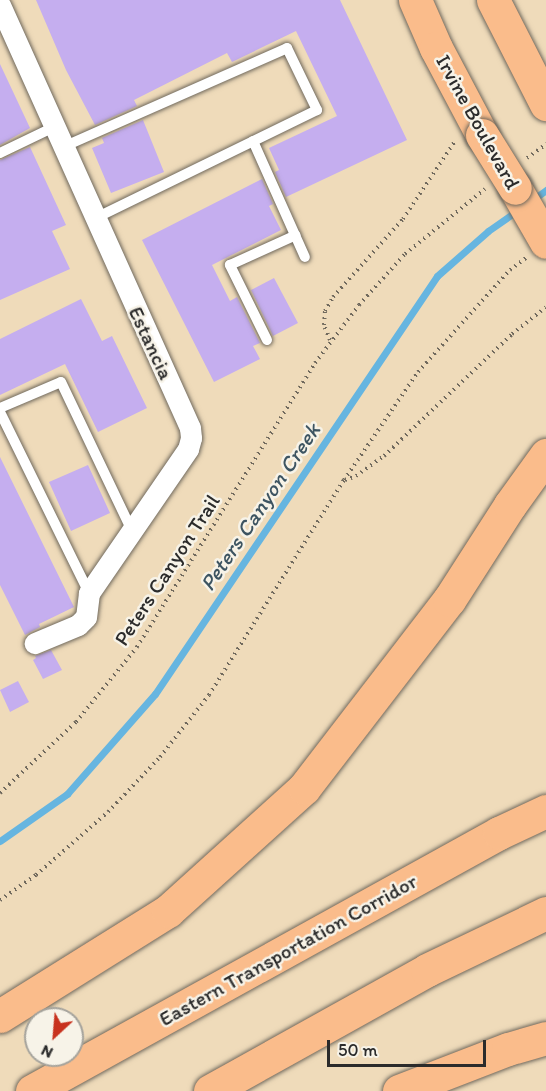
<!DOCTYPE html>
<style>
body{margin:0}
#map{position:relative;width:546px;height:1091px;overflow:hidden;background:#efdbba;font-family:Itim,sans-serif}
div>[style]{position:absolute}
.stream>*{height:7px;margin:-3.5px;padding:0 3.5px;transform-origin:3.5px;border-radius:3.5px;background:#66b5e0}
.building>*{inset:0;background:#c5aeef}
.path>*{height:4px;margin-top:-2px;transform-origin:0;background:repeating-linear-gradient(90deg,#70695d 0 1.5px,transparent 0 6px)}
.roads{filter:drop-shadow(0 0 2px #70695d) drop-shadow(0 0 2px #70695d)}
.lane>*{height:10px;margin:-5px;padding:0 5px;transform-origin:5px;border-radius:5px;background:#fff}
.street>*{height:21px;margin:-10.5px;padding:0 10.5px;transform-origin:10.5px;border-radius:10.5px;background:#fff}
.primary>*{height:33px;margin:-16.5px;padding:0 16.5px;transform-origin:16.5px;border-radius:16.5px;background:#fabc8b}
.highway>*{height:33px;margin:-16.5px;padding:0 16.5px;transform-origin:16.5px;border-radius:16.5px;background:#fabc8b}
.bridges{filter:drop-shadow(0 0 2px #70695d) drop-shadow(0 0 2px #70695d)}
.primary-bridge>*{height:33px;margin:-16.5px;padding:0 16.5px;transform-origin:16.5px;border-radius:16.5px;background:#fabc8b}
span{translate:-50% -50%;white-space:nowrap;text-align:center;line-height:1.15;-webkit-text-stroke:5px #f7f3e8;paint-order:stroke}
.street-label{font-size:21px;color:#2b2b2b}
.water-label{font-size:22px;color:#3d5461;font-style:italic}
.north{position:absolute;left:24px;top:1007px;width:60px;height:60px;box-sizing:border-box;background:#f7f3e8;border:2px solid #a5a39c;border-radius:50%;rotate:206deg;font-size:16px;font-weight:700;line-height:24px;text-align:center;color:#2b2b2b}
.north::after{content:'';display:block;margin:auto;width:21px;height:27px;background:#c8321e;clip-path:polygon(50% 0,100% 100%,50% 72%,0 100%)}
.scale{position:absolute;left:327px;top:1040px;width:159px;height:27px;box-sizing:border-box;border:3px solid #2b2b2b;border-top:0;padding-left:8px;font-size:18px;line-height:21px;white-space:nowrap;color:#2b2b2b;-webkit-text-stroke:4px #f7f3e8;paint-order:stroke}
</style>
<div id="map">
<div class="stream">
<div style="left:531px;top:201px;width:19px;rotate:-36deg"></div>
<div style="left:0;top:841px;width:82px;rotate:-35deg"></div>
<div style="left:67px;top:794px;width:133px;rotate:-48.7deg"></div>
<div style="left:155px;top:694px;width:504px;rotate:-55.99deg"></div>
<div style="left:437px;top:276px;width:68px;rotate:-41.4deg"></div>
<div style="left:488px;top:231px;width:35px;rotate:-35deg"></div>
</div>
<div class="building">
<div style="clip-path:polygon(36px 0,340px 0,407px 140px,286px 197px,275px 172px,279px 170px,269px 148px,337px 116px,296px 31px,232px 62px,227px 53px,134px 100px,137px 106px,95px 125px,66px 70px)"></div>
<div style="clip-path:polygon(0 64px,30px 128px,0 145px)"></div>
<div style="clip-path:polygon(143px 120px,164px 172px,111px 193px,92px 148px,104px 143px,102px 138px)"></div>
<div style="clip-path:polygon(30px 147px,66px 225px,52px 231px,70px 269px,0 300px,0 160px)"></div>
<div style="clip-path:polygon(262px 179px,273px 204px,269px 206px,281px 230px,212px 265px,230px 301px,237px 297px,260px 343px,253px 346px,260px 359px,214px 382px,142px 240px)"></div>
<div style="clip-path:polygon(274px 278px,298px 323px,273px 336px,251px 290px)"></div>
<div style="clip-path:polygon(81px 299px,102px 341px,112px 336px,147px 408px,98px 432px,65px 364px,0 395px,0 339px)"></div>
<div style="clip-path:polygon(0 457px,74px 607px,39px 624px,40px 627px,25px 635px,0 585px)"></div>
<div style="clip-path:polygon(88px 465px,110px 513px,71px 531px,49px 482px)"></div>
<div style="clip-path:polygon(51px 650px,62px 670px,43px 679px,33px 660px,36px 658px,35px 656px)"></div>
<div style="clip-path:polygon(18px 681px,29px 702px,10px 712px,0 690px)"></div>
</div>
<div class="path">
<div style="left:527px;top:158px;width:24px;rotate:-36deg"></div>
<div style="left:330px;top:340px;width:16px;rotate:-112deg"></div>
<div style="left:324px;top:325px;width:14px;rotate:-86deg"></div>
<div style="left:325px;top:311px;width:16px;rotate:-60deg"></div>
<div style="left:333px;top:297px;width:105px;rotate:-48.1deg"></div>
<div style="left:403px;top:219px;width:94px;rotate:-56.3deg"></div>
<div style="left:345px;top:480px;width:12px;rotate:-20deg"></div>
<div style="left:356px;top:476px;width:34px;rotate:-36deg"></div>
<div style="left:384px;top:456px;width:177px;rotate:-43.6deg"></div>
<div style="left:512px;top:334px;width:43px;rotate:-38.5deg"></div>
<div style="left:0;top:793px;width:104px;rotate:-43.1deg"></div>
<div style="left:76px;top:722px;width:97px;rotate:-50.9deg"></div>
<div style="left:137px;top:647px;width:335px;rotate:-57.9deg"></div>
<div style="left:315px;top:363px;width:73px;rotate:-52.8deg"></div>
<div style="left:359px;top:305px;width:69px;rotate:-48deg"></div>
<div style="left:405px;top:254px;width:103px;rotate:-39.1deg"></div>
<div style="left:0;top:900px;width:44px;rotate:-34.8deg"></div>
<div style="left:36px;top:875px;width:96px;rotate:-41.2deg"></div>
<div style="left:108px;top:812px;width:76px;rotate:-46.6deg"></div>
<div style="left:160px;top:757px;width:79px;rotate:-51.7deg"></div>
<div style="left:209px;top:695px;width:254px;rotate:-57.9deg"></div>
<div style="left:344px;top:480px;width:131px;rotate:-55.6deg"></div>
<div style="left:418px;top:372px;width:137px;rotate:-48deg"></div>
<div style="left:510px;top:270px;width:20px;rotate:-37deg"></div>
</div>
<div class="roads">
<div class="lane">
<div style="left:253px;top:141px;width:127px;rotate:65.9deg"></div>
<div style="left:63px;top:147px;width:245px;rotate:-23.8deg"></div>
<div style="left:287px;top:48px;width:69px;rotate:64.2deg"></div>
<div style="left:317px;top:110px;width:248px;rotate:154deg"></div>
<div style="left:0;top:153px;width:60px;rotate:-25.7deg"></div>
<div style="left:267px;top:340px;width:84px;rotate:-116.3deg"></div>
<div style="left:230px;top:265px;width:72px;rotate:-24.4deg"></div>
<div style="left:0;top:408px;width:66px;rotate:-23.1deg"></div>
<div style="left:61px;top:382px;width:163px;rotate:64.5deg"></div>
<div style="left:0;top:412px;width:202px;rotate:63.8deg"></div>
</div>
<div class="street">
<div style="left:0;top:5px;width:464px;rotate:65.8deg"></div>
<div style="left:190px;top:428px;width:10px;rotate:84deg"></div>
<div style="left:191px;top:438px;width:11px;rotate:105deg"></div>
<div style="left:188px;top:449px;width:175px;rotate:124.5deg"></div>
<div style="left:89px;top:593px;width:24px;rotate:97deg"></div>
<div style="left:86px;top:617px;width:11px;rotate:135deg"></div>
<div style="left:78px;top:625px;width:47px;rotate:157.3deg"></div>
</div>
<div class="primary">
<div style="left:415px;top:0;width:52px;rotate:66.4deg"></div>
<div style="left:436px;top:48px;width:98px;rotate:62.1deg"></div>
<div style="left:493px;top:0;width:117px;rotate:63deg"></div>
<div style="left:515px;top:188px;width:62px;rotate:60.1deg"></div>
</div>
<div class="highway">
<div style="left:0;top:1016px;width:198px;rotate:-32deg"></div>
<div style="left:168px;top:911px;width:183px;rotate:-42.1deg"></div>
<div style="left:304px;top:788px;width:237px;rotate:-52.4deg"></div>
<div style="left:449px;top:600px;width:113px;rotate:-57.3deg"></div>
<div style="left:510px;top:505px;width:62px;rotate:-54.2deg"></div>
<div style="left:32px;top:1091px;width:534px;rotate:-28.92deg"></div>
<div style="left:499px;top:833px;width:52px;rotate:-25.1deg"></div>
<div style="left:210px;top:1091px;width:248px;rotate:-29.1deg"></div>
<div style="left:427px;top:970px;width:132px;rotate:-25.6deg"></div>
<div style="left:399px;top:1091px;width:117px;rotate:-21.1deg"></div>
<div style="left:508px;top:1049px;width:40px;rotate:-16deg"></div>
</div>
</div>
<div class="bridges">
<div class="primary-bridge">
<div style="left:482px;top:135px;width:62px;rotate:58.1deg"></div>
</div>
</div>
<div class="street-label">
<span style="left:478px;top:122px;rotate:61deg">Irvine Boulevard</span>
<span style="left:151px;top:343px;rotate:65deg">Estancia</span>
<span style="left:167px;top:570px;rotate:-57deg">Peters Canyon Trail</span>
<span style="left:288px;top:950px;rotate:-29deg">Eastern Transportation Corridor</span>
</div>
<div class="water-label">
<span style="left:260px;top:507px;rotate:-56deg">Peters Canyon Creek</span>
</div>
<div class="north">N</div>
<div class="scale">50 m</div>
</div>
